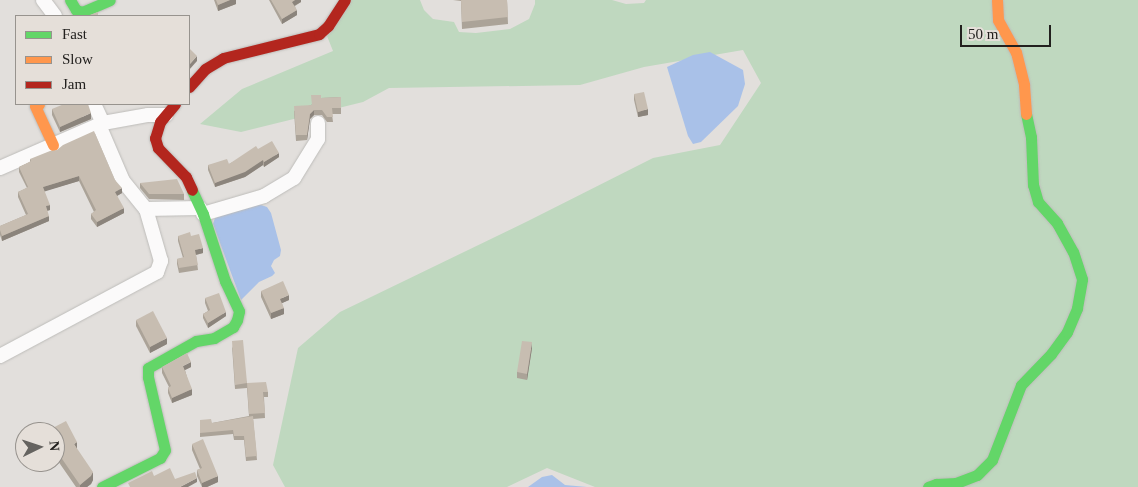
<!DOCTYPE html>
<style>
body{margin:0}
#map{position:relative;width:1138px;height:487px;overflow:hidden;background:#e2dfdc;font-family:"Times New Roman",serif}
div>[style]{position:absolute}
.green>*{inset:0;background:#bfd8bf}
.water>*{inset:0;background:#a9c1e8}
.roads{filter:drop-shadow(0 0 1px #bdbcb9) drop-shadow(0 0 1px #bdbcb9)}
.street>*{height:14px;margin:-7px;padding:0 7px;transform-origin:7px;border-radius:7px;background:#fbfafa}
.fast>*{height:11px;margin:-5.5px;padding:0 5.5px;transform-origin:5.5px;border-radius:5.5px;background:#63d668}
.slow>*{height:11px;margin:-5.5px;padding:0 5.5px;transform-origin:5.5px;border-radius:5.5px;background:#ff974d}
.jam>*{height:11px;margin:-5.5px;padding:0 5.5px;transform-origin:5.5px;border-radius:5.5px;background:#b3261e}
.wall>*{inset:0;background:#aba398}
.shaded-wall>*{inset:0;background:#8b847c}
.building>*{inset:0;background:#c7bdb1}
span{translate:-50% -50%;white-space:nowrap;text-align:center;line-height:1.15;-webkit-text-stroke:4.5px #e5dfd9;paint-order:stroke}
.legend{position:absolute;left:15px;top:15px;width:175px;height:90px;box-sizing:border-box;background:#e5dfd9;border:1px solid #97938e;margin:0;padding:6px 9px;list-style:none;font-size:15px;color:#22201e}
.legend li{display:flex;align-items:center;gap:10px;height:25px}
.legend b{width:25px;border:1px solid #97938e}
.north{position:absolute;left:15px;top:422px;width:50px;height:50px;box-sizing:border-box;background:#e5dfd9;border:1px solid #97938e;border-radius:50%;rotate:86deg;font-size:14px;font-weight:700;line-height:20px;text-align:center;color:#22201e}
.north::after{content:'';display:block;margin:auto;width:18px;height:22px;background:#656360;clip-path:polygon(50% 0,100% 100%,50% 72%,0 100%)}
.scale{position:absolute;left:960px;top:25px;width:91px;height:22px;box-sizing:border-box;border:2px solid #22201e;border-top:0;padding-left:6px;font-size:15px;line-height:18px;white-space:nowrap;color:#22201e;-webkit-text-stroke:4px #e5dfd9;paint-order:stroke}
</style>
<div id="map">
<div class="green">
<div style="clip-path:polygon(350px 0,420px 0,424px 10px,433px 19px,454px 22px,459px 32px,476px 33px,510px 29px,529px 19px,535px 4px,535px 0,612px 0,626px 4px,644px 3px,646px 0,1138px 0,1138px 487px,595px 487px,547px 468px,507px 487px,285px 487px,273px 465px,298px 348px,340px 312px,528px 221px,653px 158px,720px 145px,761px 83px,743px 50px,644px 67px,580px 85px,389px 88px,363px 102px,241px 132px,200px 124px,242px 89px,333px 51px,327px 36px)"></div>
</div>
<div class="water">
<div style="clip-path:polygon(710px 52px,743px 70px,745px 84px,738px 106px,701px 142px,693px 144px,688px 136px,667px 67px,693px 55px)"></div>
<div style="clip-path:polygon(258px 204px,267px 207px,271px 213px,281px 250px,280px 256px,274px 260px,271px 266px,275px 273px,272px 276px,259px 282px,241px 300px,213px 224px,215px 218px,222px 214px)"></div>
<div style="clip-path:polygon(552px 475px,565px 485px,587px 487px,528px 487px,542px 477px)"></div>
</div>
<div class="roads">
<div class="street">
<div style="left:43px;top:0;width:20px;rotate:53deg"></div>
<div style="left:94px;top:104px;width:21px;rotate:65deg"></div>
<div style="left:99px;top:125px;width:61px;rotate:66.8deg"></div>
<div style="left:123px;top:181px;width:36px;rotate:51deg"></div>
<div style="left:146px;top:209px;width:54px;rotate:-1.1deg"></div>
<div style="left:0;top:168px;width:112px;rotate:-23.6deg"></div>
<div style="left:103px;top:123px;width:46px;rotate:-10.1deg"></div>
<div style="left:148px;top:115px;width:18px"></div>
<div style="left:203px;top:214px;width:64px;rotate:-16.4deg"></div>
<div style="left:264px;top:196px;width:35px;rotate:-31deg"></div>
<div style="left:294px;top:178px;width:46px;rotate:-58.4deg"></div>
<div style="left:318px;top:139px;width:16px;rotate:-90deg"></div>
<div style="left:0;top:356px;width:178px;rotate:-28.1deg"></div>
<div style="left:157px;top:272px;width:12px;rotate:-70deg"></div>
<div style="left:161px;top:261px;width:54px;rotate:-106.1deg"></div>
</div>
<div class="fast">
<div style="left:70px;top:0;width:12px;rotate:59deg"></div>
<div style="left:76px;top:10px;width:6px;rotate:18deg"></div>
<div style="left:82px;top:12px;width:30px;rotate:-23deg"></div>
<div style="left:102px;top:487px;width:65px;rotate:-26.6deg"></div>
<div style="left:160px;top:458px;width:9px;rotate:-58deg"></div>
<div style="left:165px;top:450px;width:75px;rotate:-103.1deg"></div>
<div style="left:148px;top:377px;width:9px;rotate:-90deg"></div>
<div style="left:148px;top:368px;width:55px;rotate:-29.4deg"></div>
<div style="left:196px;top:341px;width:18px;rotate:-9deg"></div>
<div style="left:214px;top:338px;width:22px;rotate:-30deg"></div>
<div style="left:233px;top:327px;width:8px;rotate:-60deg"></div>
<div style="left:237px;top:320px;width:9px;rotate:-77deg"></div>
<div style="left:239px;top:311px;width:33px;rotate:-115deg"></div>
<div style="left:225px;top:281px;width:71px;rotate:-108.2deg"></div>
<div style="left:203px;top:214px;width:26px;rotate:-115deg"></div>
<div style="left:928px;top:487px;width:9px;rotate:-21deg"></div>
<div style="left:936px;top:484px;width:20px;rotate:-3deg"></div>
<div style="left:956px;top:483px;width:22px;rotate:-21deg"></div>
<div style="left:977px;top:475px;width:21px;rotate:-45deg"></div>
<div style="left:992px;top:460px;width:80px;rotate:-68.9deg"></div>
<div style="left:1021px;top:385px;width:43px;rotate:-45.9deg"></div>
<div style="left:1051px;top:354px;width:27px;rotate:-54deg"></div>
<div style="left:1067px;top:332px;width:26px;rotate:-67deg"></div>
<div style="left:1077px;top:308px;width:29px;rotate:-80deg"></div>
<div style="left:1082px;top:279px;width:28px;rotate:-108deg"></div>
<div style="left:1073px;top:252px;width:33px;rotate:-119deg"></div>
<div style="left:1057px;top:223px;width:28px;rotate:-132deg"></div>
<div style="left:1038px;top:202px;width:18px;rotate:-106deg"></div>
<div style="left:1033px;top:185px;width:48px;rotate:-92.4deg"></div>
<div style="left:1031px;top:137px;width:24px;rotate:-102deg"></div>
</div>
<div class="slow">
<div style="left:997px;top:0;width:20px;rotate:87deg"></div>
<div style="left:998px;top:20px;width:37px;rotate:61deg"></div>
<div style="left:1016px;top:52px;width:34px;rotate:76deg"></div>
<div style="left:1024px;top:85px;width:29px;rotate:86deg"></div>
<div style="left:39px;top:104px;width:4px;rotate:153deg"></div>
<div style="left:35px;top:106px;width:43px;rotate:65.2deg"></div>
</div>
<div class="jam">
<div style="left:189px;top:87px;width:24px;rotate:-48deg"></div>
<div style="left:205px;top:69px;width:21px;rotate:-31deg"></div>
<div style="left:223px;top:58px;width:99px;rotate:-14deg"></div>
<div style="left:319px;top:34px;width:12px;rotate:-42deg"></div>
<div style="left:328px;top:26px;width:31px;rotate:-57deg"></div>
<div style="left:175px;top:104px;width:23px;rotate:130deg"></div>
<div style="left:160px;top:122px;width:17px;rotate:107deg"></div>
<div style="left:155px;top:138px;width:10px;rotate:73deg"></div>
<div style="left:158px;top:148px;width:40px;rotate:46deg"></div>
<div style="left:186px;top:177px;width:14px;rotate:65deg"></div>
</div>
</div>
<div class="wall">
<div style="clip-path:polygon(214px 0,236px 0,236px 4px,218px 11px)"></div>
<div style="clip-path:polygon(269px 0,301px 0,301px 2px,295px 6px,297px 15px,282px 24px)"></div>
<div style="clip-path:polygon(453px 0,507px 0,508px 24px,462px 29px,461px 1px)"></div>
<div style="clip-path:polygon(634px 94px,648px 115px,638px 117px,634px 100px)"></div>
<div style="clip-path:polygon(341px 97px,341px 114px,332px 114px,333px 122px,327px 122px,322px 115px,314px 115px,310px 119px,307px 140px,296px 141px,294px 111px,311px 105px,321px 98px)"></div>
<div style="clip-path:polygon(52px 109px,91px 119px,60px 132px,52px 115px)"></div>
<div style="clip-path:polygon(258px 149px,279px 157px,264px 167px,263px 165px,245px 177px,215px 187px,208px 170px,208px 165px,229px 164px)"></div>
<div style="clip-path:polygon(30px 159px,115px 180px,122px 193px,117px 196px,124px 213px,97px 227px,91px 219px,91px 214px,94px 212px,79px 181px,44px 191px,50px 210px,47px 211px,49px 221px,2px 241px,0 235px,0 226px,26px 215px,18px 197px,18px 192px,27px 188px,19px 172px,19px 167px,30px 162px)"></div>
<div style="clip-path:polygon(140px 183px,184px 194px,184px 200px,149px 199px,140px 188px)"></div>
<div style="clip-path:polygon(178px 236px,191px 236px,203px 253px,196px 255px,198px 270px,179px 273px,177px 264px,177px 259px,183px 258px,178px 241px)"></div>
<div style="clip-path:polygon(261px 291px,289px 300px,282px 303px,284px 314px,271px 319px,261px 297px)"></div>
<div style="clip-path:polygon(205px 298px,226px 316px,208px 328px,203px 318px,203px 314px,208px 311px,205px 303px)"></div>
<div style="clip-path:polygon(136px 320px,167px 344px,150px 353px,136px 326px)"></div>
<div style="clip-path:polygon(232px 346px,247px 383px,268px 392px,268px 397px,264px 397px,265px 418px,253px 419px,257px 460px,246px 461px,244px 440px,234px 440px,233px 434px,200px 437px,200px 420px,212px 423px,249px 416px,247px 388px,235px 389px)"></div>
<div style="clip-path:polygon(532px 348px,527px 380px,517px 378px,517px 372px)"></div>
<div style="clip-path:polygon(162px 367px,191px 367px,185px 370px,192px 395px,172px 403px,168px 393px,168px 388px,169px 387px,162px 373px)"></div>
<div style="clip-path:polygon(55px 432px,77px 450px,93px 480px,91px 484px,87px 487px,76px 487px,58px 461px,55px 462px)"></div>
<div style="clip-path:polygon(192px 444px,218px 482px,207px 487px,202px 487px,197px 476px,197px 470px,200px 469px,192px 450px)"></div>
</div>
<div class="shaded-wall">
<div style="clip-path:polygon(230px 0,236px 0,236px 4px,218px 11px,218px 5px)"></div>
<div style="clip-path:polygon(295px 0,301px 0,301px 2px,292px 7px,292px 2px)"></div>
<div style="clip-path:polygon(297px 10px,297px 15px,282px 24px,282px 19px)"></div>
<div style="clip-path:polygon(197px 56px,197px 61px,189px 70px,189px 65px)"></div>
<div style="clip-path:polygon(648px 109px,648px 115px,638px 117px,638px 112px)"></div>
<div style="clip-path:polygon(314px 110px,314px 115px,310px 119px,307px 140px,307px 135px,310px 114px)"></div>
<div style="clip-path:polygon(91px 113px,91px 119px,60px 132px,60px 127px)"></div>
<div style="clip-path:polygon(279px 153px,279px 157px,264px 167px,264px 162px)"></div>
<div style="clip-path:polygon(263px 160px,263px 165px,245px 177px,215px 187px,215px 183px)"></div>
<div style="clip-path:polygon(79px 176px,79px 181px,43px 192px,43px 187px)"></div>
<div style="clip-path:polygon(122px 188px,122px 193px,115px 197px,115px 192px)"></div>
<div style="clip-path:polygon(50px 205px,50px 210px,46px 211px,46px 206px)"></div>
<div style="clip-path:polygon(124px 208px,124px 213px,97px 227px,97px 222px)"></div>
<div style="clip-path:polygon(49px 216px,49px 221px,2px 241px,2px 236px)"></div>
<div style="clip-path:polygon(203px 248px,203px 253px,195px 255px,195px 250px)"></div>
<div style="clip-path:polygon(289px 295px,289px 300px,280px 304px,280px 299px)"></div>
<div style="clip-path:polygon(284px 308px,284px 314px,271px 319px,271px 313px)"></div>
<div style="clip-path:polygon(226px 312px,226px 316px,208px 328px,208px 323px)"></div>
<div style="clip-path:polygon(167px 338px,167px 344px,150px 353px,150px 347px)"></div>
<div style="clip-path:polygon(532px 342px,532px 348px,527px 380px,527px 374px)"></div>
<div style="clip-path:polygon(191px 362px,191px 367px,183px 371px,183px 366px)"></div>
<div style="clip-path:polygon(192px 389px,192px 395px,172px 403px,172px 398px)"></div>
<div style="clip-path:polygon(77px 442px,77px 450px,74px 444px)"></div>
<div style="clip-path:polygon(58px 453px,58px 461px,55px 462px,55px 454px)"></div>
<div style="clip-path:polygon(93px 472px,93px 480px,91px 484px,87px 487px,80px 487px,80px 485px)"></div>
<div style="clip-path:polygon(218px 476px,218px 482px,207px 487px,202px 487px,202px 483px)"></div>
<div style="clip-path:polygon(197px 478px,197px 482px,188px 487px,180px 487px)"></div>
</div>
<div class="building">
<div style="clip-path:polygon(216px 0,230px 0,218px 5px)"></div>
<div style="clip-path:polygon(271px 0,295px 0,292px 2px,297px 10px,282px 19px)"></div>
<div style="clip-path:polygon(461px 0,507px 0,508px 17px,462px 22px)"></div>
<div style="clip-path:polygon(98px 12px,98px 16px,87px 16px)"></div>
<div style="clip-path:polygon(189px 48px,197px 56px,189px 65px)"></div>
<div style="clip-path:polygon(644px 92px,648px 109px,638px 112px,634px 94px)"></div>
<div style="clip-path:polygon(311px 95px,321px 95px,321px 98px,341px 97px,341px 108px,332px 108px,333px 117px,327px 117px,322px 110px,314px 110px,310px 114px,307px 135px,296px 135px,294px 106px,312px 105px)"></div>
<div style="clip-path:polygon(64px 104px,88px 104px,91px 113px,60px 127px,52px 109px)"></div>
<div style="clip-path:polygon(94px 131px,115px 180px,122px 188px,115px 192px,124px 208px,97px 222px,91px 214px,96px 210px,79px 176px,43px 187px,50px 205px,46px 206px,49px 216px,2px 236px,0 230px,0 226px,28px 214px,18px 192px,28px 187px,19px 167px,31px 161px,30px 159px,50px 151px,57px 150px,63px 145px)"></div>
<div style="clip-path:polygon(272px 141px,279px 153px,264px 162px,263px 160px,245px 172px,215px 183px,208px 165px,227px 159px,229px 164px,256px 146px,258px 149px)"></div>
<div style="clip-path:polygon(177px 179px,184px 194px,149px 194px,140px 183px)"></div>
<div style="clip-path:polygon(190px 232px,191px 236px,199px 234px,203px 248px,195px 250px,198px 265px,179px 268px,177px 259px,184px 257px,178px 236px)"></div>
<div style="clip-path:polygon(283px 281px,289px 295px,280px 299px,284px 308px,271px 313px,261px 291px)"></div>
<div style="clip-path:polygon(219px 293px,226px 312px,208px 323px,203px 314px,210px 310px,205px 298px)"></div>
<div style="clip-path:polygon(153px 311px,167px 338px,150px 347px,136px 320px)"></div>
<div style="clip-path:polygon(243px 340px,247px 383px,235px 385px,232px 341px)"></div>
<div style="clip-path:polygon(522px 341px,532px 342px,527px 374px,517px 372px)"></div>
<div style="clip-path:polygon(187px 353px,191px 362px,183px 366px,192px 389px,172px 398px,168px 388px,171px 386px,162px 367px)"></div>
<div style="clip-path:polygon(266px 382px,268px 392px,263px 392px,265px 413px,249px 414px,247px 383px)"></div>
<div style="clip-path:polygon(253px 416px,257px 456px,246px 457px,244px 436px,234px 436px,233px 430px,200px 433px,200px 420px,211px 419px,212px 423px)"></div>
<div style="clip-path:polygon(66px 421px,77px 442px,74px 444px,93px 472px,91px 476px,80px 485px,58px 453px,55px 454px,55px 432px,45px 432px)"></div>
<div style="clip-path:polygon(203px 439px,218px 476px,202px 483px,197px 470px,202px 468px,192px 444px)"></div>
<div style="clip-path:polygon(170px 468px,175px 479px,195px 472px,197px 478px,180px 487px,130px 487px,128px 483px,152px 471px,154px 476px)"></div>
</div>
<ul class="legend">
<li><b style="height:6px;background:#63d668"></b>Fast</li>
<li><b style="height:6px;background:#ff974d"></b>Slow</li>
<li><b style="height:6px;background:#b3261e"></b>Jam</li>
</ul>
<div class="north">N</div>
<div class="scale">50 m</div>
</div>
